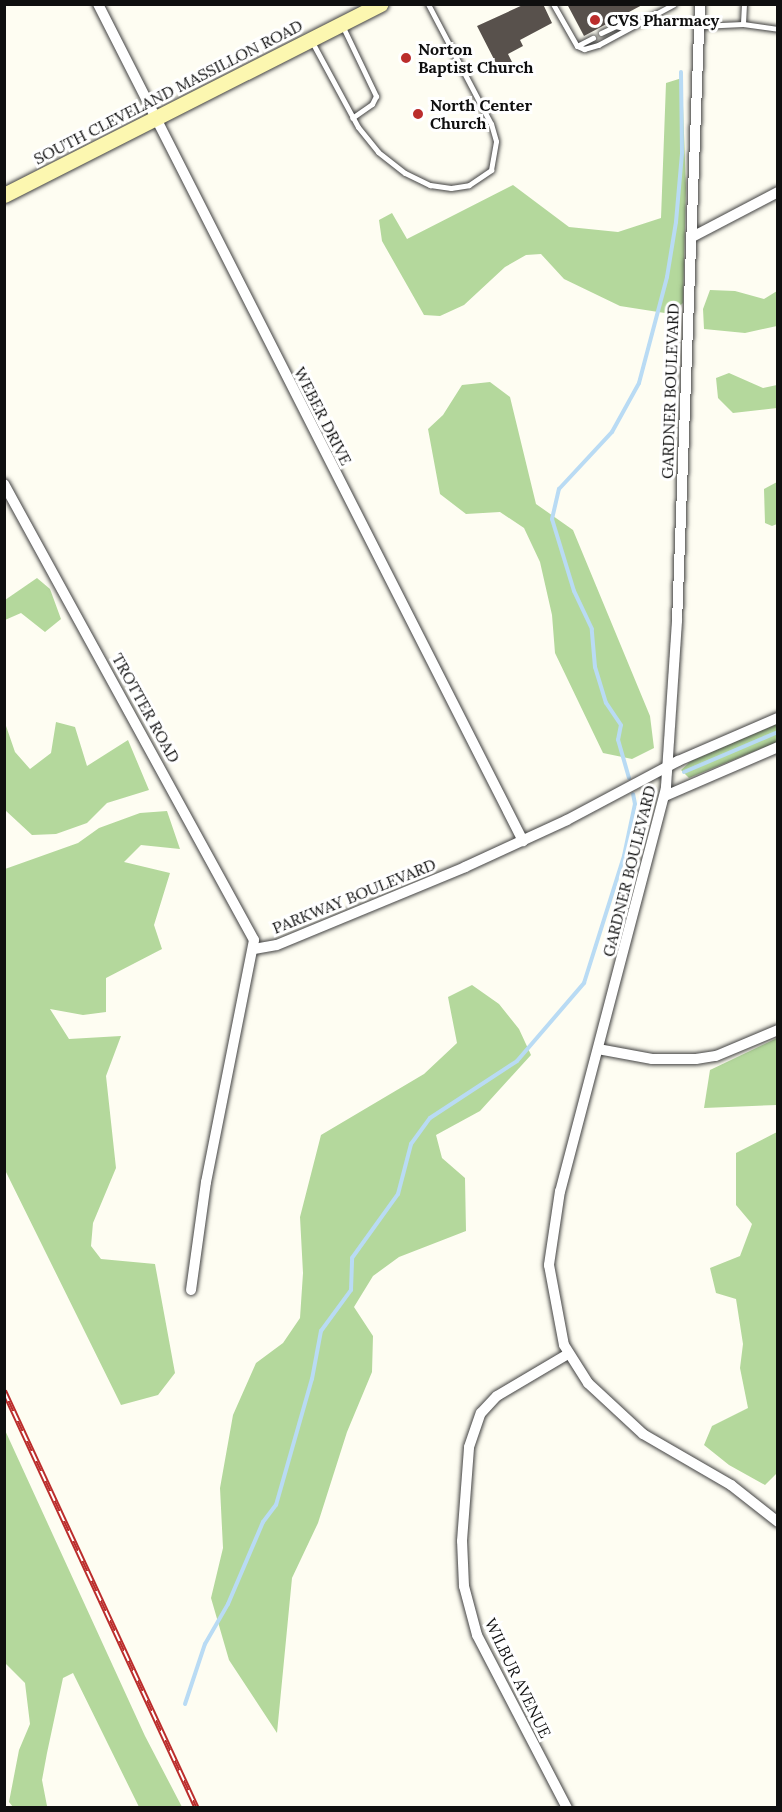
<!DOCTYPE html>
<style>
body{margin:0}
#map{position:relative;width:782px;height:1812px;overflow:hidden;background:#fefdf2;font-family:Lora,serif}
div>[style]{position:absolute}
.forest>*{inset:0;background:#b4d89c}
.stream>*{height:4px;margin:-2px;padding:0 2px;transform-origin:2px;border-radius:2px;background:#b9dbf4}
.building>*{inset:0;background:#58514c}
.roads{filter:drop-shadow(0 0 2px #424242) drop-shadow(0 0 2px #424242)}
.lane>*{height:5px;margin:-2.5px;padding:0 2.5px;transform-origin:2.5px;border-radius:2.5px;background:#fff}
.street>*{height:10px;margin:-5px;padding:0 5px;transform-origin:5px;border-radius:5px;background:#fff}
.secondary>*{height:15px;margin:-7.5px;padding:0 7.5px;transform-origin:7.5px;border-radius:7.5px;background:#fcf7b0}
.rail>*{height:6px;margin-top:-3px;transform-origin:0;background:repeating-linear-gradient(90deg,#fff 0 11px,#bb2d2c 0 22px);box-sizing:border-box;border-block:2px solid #bb2d2c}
.dots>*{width:16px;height:16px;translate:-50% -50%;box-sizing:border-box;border:3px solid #fff;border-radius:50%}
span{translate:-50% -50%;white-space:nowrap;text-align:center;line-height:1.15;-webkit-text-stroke:6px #fff;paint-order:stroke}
.poi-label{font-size:16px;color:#0f0f0f;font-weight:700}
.left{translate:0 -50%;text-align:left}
.street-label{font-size:16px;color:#0f0f0f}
.frame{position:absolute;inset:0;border:6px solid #0f0f0f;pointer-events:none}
</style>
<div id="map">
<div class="forest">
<div style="clip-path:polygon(682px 78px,686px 188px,683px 303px,671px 314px,620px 306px,564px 279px,541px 254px,526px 255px,505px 267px,464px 305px,440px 316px,424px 315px,382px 241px,379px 220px,392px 213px,407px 239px,513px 185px,569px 227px,618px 232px,661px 218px,666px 83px)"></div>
<div style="clip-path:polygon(710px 290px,735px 291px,764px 299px,777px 291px,777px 326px,745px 333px,704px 329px,703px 309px)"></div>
<div style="clip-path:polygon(729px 373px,763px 388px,777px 385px,777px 408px,733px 413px,718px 398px,716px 378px)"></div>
<div style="clip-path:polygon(490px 382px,510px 397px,536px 504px,573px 530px,650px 716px,654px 748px,632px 759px,603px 753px,555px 653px,552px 615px,540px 562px,524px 528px,500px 512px,466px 514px,440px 494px,428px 429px,443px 415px,462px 385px)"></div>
<div style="clip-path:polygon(777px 482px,777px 524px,772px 526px,765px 523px,764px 489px)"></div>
<div style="clip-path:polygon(37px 578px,50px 589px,61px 619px,45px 632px,21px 613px,5px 620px,5px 600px)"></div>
<div style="clip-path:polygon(56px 722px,75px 727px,87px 766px,128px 740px,149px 790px,107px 803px,87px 823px,56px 834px,32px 835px,5px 810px,5px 723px,15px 752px,30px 769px,51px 753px)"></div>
<div style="clip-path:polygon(777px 724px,777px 742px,689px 778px,681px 770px,691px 761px)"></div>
<div style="clip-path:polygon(167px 811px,180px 849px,141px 845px,124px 862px,170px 873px,154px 925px,162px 949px,106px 978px,106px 1012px,83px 1015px,50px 1009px,69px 1039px,121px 1036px,106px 1076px,116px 1168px,93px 1223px,91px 1246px,101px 1259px,155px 1264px,175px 1373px,158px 1395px,121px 1405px,5px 1170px,5px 869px,78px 843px,99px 828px,140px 813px)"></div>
<div style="clip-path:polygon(472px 985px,499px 1004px,519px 1029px,531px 1055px,480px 1111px,436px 1135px,442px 1158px,465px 1178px,466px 1231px,399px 1257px,373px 1276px,354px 1307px,373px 1336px,372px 1372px,347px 1432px,318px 1523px,292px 1578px,277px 1733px,229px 1660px,211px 1598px,223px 1548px,220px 1488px,233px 1415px,256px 1363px,283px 1343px,300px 1318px,303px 1273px,300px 1217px,321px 1135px,424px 1074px,457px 1043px,448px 997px)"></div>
<div style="clip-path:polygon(777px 1038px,777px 1105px,704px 1108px,710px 1070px)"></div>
<div style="clip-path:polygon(777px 1132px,778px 1472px,765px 1485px,729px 1465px,704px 1445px,712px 1426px,748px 1408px,740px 1368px,743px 1344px,736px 1299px,716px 1293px,710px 1268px,740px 1256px,752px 1224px,736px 1205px,736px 1153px)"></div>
<div style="clip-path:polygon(4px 1428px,145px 1736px,182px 1807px,139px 1807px,73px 1673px,63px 1678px,47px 1753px,42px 1780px,47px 1806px,13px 1807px,9px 1802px,19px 1750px,30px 1724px,25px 1683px,5px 1663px)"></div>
</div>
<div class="stream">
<div style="left:684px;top:772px;width:102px;rotate:-23.1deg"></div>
<div style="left:629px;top:778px;width:40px;rotate:-106deg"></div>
<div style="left:618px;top:740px;width:15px;rotate:-79deg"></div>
<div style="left:621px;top:725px;width:27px;rotate:-124deg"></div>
<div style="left:606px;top:703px;width:38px;rotate:-107deg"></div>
<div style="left:595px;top:667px;width:38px;rotate:-95deg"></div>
<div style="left:592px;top:629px;width:42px;rotate:-115.3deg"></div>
<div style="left:574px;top:591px;width:75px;rotate:-107deg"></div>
<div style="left:552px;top:519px;width:31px;rotate:-77deg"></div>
<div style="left:559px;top:489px;width:78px;rotate:-47.1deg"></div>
<div style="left:612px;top:432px;width:56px;rotate:-61.1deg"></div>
<div style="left:639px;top:383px;width:110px;rotate:-75.2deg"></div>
<div style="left:667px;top:277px;width:56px;rotate:-80.7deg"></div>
<div style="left:676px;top:222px;width:68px;rotate:-85deg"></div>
<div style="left:682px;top:154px;width:82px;rotate:-90.7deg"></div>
<div style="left:185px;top:1704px;width:63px;rotate:-71.6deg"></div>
<div style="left:205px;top:1644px;width:46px;rotate:-60.1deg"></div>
<div style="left:228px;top:1604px;width:89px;rotate:-66.9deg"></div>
<div style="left:263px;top:1522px;width:21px;rotate:-53deg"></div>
<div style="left:276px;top:1505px;width:131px;rotate:-74.1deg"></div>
<div style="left:312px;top:1379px;width:49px;rotate:-79.4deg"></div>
<div style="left:321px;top:1331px;width:51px;rotate:-53.8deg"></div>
<div style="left:351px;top:1290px;width:32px;rotate:-88deg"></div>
<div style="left:352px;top:1258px;width:79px;rotate:-54.3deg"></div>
<div style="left:398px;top:1194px;width:52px;rotate:-75.4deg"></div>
<div style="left:411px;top:1144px;width:32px;rotate:-54deg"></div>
<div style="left:430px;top:1118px;width:104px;rotate:-33.2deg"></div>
<div style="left:517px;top:1061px;width:103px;rotate:-49.3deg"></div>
<div style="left:584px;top:983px;width:133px;rotate:-72.5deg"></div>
<div style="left:624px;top:856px;width:53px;rotate:-78.1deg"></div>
<div style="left:635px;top:804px;width:10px;rotate:-101deg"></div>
</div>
<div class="building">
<div style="clip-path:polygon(525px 4px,543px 4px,552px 23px,520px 40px,523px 46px,508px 54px,513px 64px,500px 71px,477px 26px)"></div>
<div style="clip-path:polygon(567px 4px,644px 4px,584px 36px)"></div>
</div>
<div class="roads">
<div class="lane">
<div style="left:553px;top:4px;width:48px;rotate:60.3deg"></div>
<div style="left:577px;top:46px;width:8px;rotate:23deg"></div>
<div style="left:584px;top:49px;width:15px;rotate:-16deg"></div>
<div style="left:598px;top:45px;width:86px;rotate:-28.3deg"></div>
<div style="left:744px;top:4px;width:20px;rotate:93deg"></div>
<div style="left:743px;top:24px;width:35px;rotate:8deg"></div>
<div style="left:342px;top:25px;width:79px;rotate:64.4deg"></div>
<div style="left:376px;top:96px;width:9px;rotate:117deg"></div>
<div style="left:372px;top:104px;width:24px;rotate:145deg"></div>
<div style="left:700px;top:26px;width:43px;rotate:-2.7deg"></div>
<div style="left:601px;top:33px;width:17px;rotate:-25deg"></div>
<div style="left:616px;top:26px;width:11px;rotate:15deg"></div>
<div style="left:311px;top:40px;width:99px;rotate:61.6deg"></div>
<div style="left:358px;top:127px;width:32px;rotate:51deg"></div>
<div style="left:378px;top:152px;width:34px;rotate:38deg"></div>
<div style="left:405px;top:173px;width:28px;rotate:26deg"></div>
<div style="left:430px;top:185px;width:21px;rotate:8deg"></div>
<div style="left:451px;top:188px;width:18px;rotate:-9deg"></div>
<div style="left:469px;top:185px;width:27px;rotate:-34deg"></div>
<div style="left:491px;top:170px;width:29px;rotate:-80deg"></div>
<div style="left:496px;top:141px;width:18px;rotate:-106deg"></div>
<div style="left:491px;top:124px;width:136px;rotate:-117.7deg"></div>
<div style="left:577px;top:46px;width:18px;rotate:-27deg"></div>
</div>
<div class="street">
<div style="left:98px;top:4px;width:939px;rotate:63.08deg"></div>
<div style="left:700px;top:4px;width:617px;rotate:92.13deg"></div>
<div style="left:677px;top:621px;width:167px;rotate:93.8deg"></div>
<div style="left:666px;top:788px;width:417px;rotate:104.7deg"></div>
<div style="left:560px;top:1191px;width:75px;rotate:98.5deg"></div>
<div style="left:549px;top:1265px;width:81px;rotate:79.4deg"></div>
<div style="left:564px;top:1345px;width:45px;rotate:57.7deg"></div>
<div style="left:588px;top:1383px;width:75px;rotate:42.8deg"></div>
<div style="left:643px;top:1434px;width:102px;rotate:30.1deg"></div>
<div style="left:731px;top:1485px;width:60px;rotate:38.2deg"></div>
<div style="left:692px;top:237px;width:97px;rotate:-27.6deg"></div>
<div style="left:4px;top:484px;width:520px;rotate:61.27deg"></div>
<div style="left:254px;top:940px;width:247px;rotate:101.2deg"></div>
<div style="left:206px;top:1182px;width:109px;rotate:97.9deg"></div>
<div style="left:665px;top:796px;width:123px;rotate:-23.4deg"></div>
<div style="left:254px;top:949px;width:23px;rotate:-10deg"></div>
<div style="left:277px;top:945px;width:204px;rotate:-22.5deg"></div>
<div style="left:465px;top:867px;width:112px;rotate:-24.7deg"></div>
<div style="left:567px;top:820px;width:126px;rotate:-28deg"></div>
<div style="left:678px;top:761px;width:109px;rotate:-23.3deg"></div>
<div style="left:598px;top:1049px;width:55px;rotate:10.5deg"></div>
<div style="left:652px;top:1059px;width:44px"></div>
<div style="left:696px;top:1059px;width:20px;rotate:-9deg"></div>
<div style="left:716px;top:1056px;width:67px;rotate:-22.8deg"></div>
<div style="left:567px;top:1808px;width:195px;rotate:-117.5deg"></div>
<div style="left:477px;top:1635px;width:51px;rotate:-104.9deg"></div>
<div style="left:464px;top:1586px;width:45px;rotate:-92.5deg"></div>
<div style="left:462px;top:1541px;width:94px;rotate:-85.7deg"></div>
<div style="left:469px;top:1447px;width:36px;rotate:-71deg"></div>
<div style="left:481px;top:1413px;width:23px;rotate:-47deg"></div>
<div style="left:497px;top:1396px;width:82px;rotate:-30.6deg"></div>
</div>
<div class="secondary">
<div style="left:4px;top:195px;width:422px;rotate:-26.9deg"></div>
</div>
</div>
<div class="rail">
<div style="left:4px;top:1391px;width:459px;rotate:65.2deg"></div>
</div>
<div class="dots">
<div style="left:595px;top:20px;background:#bb2d2c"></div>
<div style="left:406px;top:58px;background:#bb2d2c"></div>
<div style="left:418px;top:114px;background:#bb2d2c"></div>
</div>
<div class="poi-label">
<span class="left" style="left:607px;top:20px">CVS Pharmacy</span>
<span class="left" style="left:418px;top:58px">Norton<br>Baptist Church</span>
<span class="left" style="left:430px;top:114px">North Center<br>Church</span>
</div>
<div class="street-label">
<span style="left:168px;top:92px;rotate:-27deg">SOUTH CLEVELAND MASSILLON ROAD</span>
<span style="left:670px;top:391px;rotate:-88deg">GARDNER BOULEVARD</span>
<span style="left:323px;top:416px;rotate:63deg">WEBER DRIVE</span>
<span style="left:146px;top:708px;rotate:61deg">TROTTER ROAD</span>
<span style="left:629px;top:871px;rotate:-76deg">GARDNER BOULEVARD</span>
<span style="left:354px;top:896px;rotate:-22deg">PARKWAY BOULEVARD</span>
<span style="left:518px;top:1678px;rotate:64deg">WILBUR AVENUE</span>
</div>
<div class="frame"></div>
</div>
